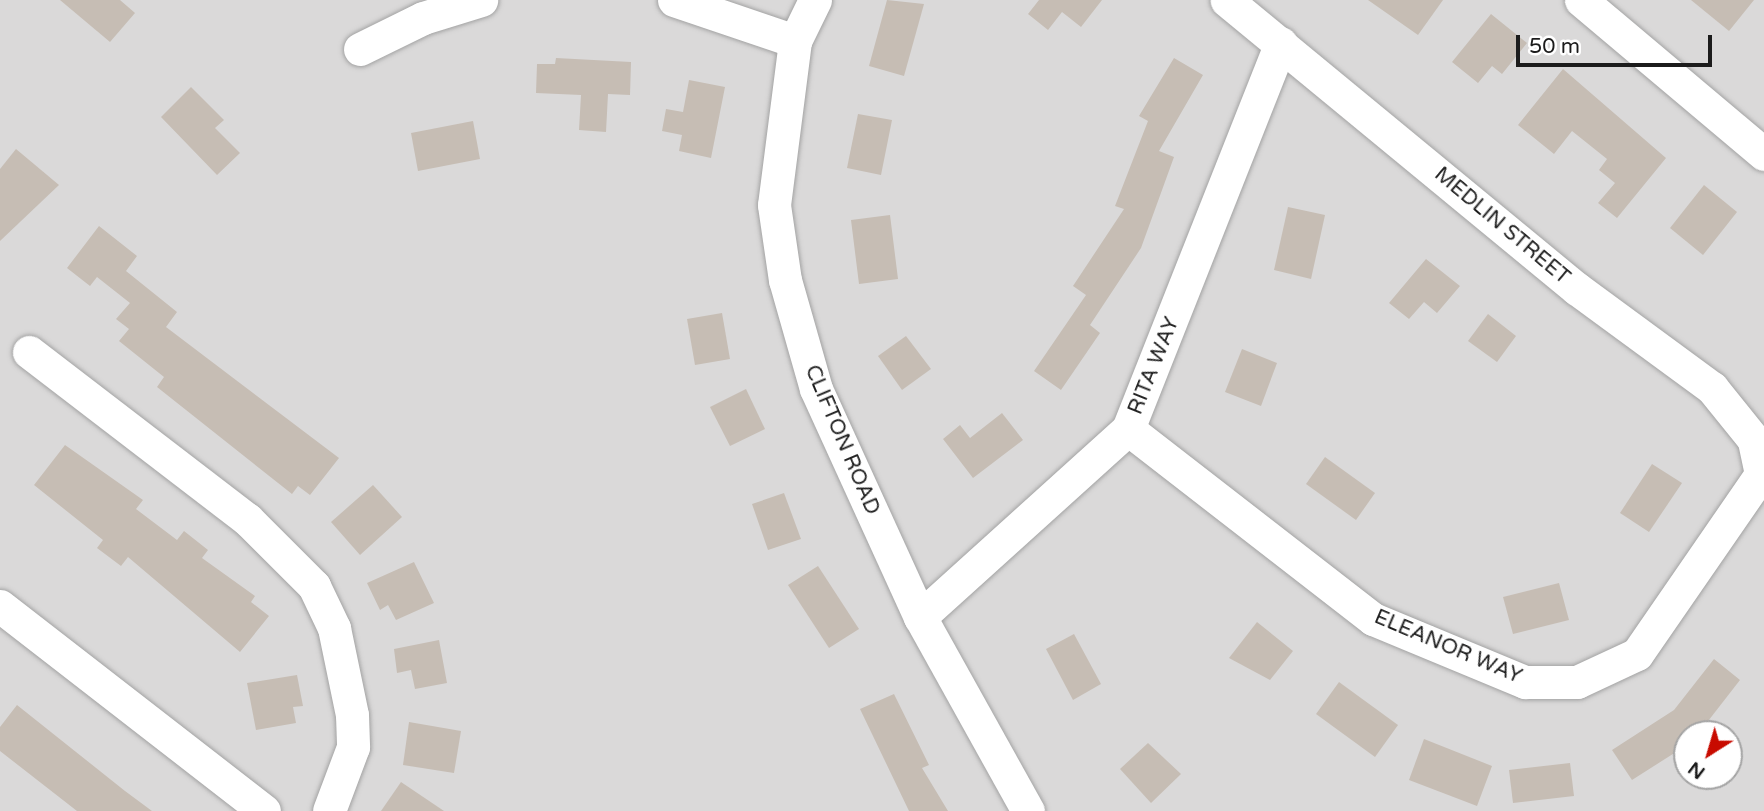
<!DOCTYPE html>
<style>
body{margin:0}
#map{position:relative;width:1764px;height:811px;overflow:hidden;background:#eeeae1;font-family:"Varela Round",sans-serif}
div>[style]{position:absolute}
.residential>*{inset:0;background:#dad9d9}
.building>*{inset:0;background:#c6bdb4}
.roads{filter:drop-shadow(0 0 2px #a3a3a3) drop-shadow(0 0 2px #a3a3a3)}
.minor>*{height:33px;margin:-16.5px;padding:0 16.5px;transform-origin:16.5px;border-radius:16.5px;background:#fff}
span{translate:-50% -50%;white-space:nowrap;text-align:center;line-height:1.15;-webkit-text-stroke:5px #fff;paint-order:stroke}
.street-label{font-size:21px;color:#1c1c1c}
.north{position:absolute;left:1673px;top:720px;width:70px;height:70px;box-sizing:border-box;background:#fff;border:2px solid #a4a4a4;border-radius:50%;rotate:217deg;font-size:19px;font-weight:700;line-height:28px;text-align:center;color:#1c1c1c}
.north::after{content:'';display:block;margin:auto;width:24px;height:32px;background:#c80b00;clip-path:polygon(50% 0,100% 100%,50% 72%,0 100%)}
.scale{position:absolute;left:1516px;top:35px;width:196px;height:32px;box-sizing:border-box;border:4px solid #1c1c1c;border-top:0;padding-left:9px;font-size:21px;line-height:24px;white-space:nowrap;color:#1c1c1c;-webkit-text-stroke:5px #fff;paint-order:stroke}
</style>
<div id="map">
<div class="residential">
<div style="clip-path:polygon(evenodd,0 0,1764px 0,1764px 811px,0 811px,0 0,1687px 734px,1729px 734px,1729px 776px,1687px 776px,1687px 734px)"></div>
</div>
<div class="building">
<div style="clip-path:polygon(60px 0,120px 0,135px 13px,110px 42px)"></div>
<div style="clip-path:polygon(887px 0,924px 4px,904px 76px,869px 66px)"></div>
<div style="clip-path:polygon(1039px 0,1102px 0,1081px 27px,1062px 12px,1048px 30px,1028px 14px)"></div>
<div style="clip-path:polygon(1368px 0,1443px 0,1418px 35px)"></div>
<div style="clip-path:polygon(1691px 0,1754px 0,1729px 31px)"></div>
<div style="clip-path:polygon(1491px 14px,1527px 43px,1502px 74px,1492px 66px,1478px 83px,1452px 62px)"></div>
<div style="clip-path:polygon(556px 58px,631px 62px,630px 95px,608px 94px,606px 132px,579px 130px,581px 95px,536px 93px,537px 64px,555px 64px)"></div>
<div style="clip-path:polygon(1174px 58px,1203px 75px,1159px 151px,1174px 157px,1141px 248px,1090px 325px,1100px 333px,1061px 390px,1034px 371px,1086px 295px,1073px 286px,1124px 209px,1115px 206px,1148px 121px,1139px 116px)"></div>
<div style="clip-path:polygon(1563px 69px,1666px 158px,1617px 218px,1598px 203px,1615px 183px,1599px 170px,1607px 159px,1572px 131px,1554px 154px,1518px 125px)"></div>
<div style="clip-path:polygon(689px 80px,725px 87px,711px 158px,679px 151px,682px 135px,662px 131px,666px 109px,683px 112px)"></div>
<div style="clip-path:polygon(191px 87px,224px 120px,215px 128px,240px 153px,217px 175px,161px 117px)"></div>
<div style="clip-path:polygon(858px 114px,892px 120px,881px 175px,847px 168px)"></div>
<div style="clip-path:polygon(473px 121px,480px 159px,418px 171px,411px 133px)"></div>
<div style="clip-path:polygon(16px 149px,59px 185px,0 241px,0 169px)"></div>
<div style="clip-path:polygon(1704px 185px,1737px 212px,1703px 255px,1670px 228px)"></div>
<div style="clip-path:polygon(1288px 207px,1325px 215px,1311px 279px,1274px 270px)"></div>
<div style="clip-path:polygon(890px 215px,898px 279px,859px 284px,851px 220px)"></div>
<div style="clip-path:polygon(99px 226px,137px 256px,126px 271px,177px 312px,166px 327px,339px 458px,310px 495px,298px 486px,292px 494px,157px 387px,164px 377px,119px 341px,129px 329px,116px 319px,130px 303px,97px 277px,90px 286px,67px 268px)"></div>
<div style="clip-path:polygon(1426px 259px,1460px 286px,1437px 313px,1424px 302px,1409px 319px,1389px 303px)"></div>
<div style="clip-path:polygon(722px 313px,730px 359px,695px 365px,687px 319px)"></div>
<div style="clip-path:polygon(1488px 314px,1516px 336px,1497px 362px,1468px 341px)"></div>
<div style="clip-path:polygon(906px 336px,931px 369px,902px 390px,878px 356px)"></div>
<div style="clip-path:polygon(1242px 349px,1277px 363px,1261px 406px,1225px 392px)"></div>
<div style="clip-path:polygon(746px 389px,765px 429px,730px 446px,710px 407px)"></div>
<div style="clip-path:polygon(1002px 413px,1023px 440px,973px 478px,943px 439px,960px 425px,970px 438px)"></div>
<div style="clip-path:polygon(65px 445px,143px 500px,136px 509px,177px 540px,184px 531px,208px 550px,202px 558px,255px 596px,251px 602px,269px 616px,240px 652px,128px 557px,121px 566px,97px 548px,103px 540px,34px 485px)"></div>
<div style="clip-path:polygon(1325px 457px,1375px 493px,1356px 520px,1306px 484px)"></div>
<div style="clip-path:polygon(1652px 464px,1682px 483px,1649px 532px,1620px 513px)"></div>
<div style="clip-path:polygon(373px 485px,402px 517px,360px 555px,331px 522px)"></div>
<div style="clip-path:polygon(784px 493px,801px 539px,768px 550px,752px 504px)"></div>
<div style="clip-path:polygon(414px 562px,434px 603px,396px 620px,388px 605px,380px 610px,367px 583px)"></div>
<div style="clip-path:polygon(818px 566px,859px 629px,829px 648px,788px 585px)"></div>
<div style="clip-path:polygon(1559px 583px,1569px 620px,1513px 634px,1503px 597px)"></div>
<div style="clip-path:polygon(1257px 622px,1293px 651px,1270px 680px,1229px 658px)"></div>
<div style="clip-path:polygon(1074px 634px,1101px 684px,1073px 700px,1046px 649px)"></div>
<div style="clip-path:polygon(439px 640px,447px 683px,415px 689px,411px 670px,397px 673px,394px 649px)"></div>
<div style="clip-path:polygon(1714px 659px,1740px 680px,1698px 734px,1687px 734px,1687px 745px,1632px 780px,1612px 750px,1674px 710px)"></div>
<div style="clip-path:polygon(297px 675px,303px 706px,293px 707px,296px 723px,256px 730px,247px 683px)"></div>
<div style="clip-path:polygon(1339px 682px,1398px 725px,1375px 757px,1316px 714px)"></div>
<div style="clip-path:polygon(894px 694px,929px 765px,922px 768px,948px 811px,909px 811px,860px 709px)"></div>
<div style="clip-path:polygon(17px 705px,125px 791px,152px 811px,77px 811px,0 751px,0 727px)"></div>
<div style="clip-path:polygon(409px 722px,461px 731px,454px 773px,403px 765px)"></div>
<div style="clip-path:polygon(1424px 739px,1492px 766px,1477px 806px,1409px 780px)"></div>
<div style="clip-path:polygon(1148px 743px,1181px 774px,1151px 803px,1120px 769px)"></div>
<div style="clip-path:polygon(1570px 763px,1574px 796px,1513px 803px,1509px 770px)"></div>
<div style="clip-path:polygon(401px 782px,444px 811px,381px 811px)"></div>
</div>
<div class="roads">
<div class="minor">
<div style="left:674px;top:0;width:128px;rotate:18.7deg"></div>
<div style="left:815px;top:0;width:46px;rotate:116deg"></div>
<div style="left:795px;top:41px;width:165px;rotate:97.3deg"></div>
<div style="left:774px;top:205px;width:76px;rotate:81.7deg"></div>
<div style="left:785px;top:280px;width:113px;rotate:74.1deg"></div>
<div style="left:816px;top:389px;width:251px;rotate:65.5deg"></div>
<div style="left:920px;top:617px;width:222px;rotate:60.9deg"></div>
<div style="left:1581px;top:0;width:239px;rotate:40.1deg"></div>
<div style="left:360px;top:49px;width:70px;rotate:-26.2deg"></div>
<div style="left:423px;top:18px;width:61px;rotate:-17.2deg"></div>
<div style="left:29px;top:352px;width:275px;rotate:37.5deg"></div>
<div style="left:247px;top:519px;width:95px;rotate:45deg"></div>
<div style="left:314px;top:586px;width:47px;rotate:64.5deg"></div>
<div style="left:334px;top:628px;width:89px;rotate:78.3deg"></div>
<div style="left:352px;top:715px;width:32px;rotate:88deg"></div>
<div style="left:353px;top:747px;width:68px;rotate:110.6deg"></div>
<div style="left:1128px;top:429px;width:310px;rotate:37.8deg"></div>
<div style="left:1373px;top:619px;width:165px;rotate:22.5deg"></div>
<div style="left:1525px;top:682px;width:52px"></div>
<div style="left:1577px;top:682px;width:66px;rotate:-25deg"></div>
<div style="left:1637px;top:654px;width:219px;rotate:-55.4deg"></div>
<div style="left:1761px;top:474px;width:35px;rotate:-102deg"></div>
<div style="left:1754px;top:440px;width:67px;rotate:-128.9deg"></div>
<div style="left:1712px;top:388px;width:167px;rotate:-143.7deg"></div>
<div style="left:1577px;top:289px;width:454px;rotate:-140.5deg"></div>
<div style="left:0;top:606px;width:334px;rotate:37.8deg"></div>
<div style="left:920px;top:617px;width:280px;rotate:-42.1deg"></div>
<div style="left:1128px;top:429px;width:415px;rotate:-68.4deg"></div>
</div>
</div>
<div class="street-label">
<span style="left:1502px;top:226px;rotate:40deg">MEDLIN STREET</span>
<span style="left:1154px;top:366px;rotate:-68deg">RITA WAY</span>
<span style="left:842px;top:440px;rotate:67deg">CLIFTON ROAD</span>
<span style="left:1448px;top:647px;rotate:23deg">ELEANOR WAY</span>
</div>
<div class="north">N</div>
<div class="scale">50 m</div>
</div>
